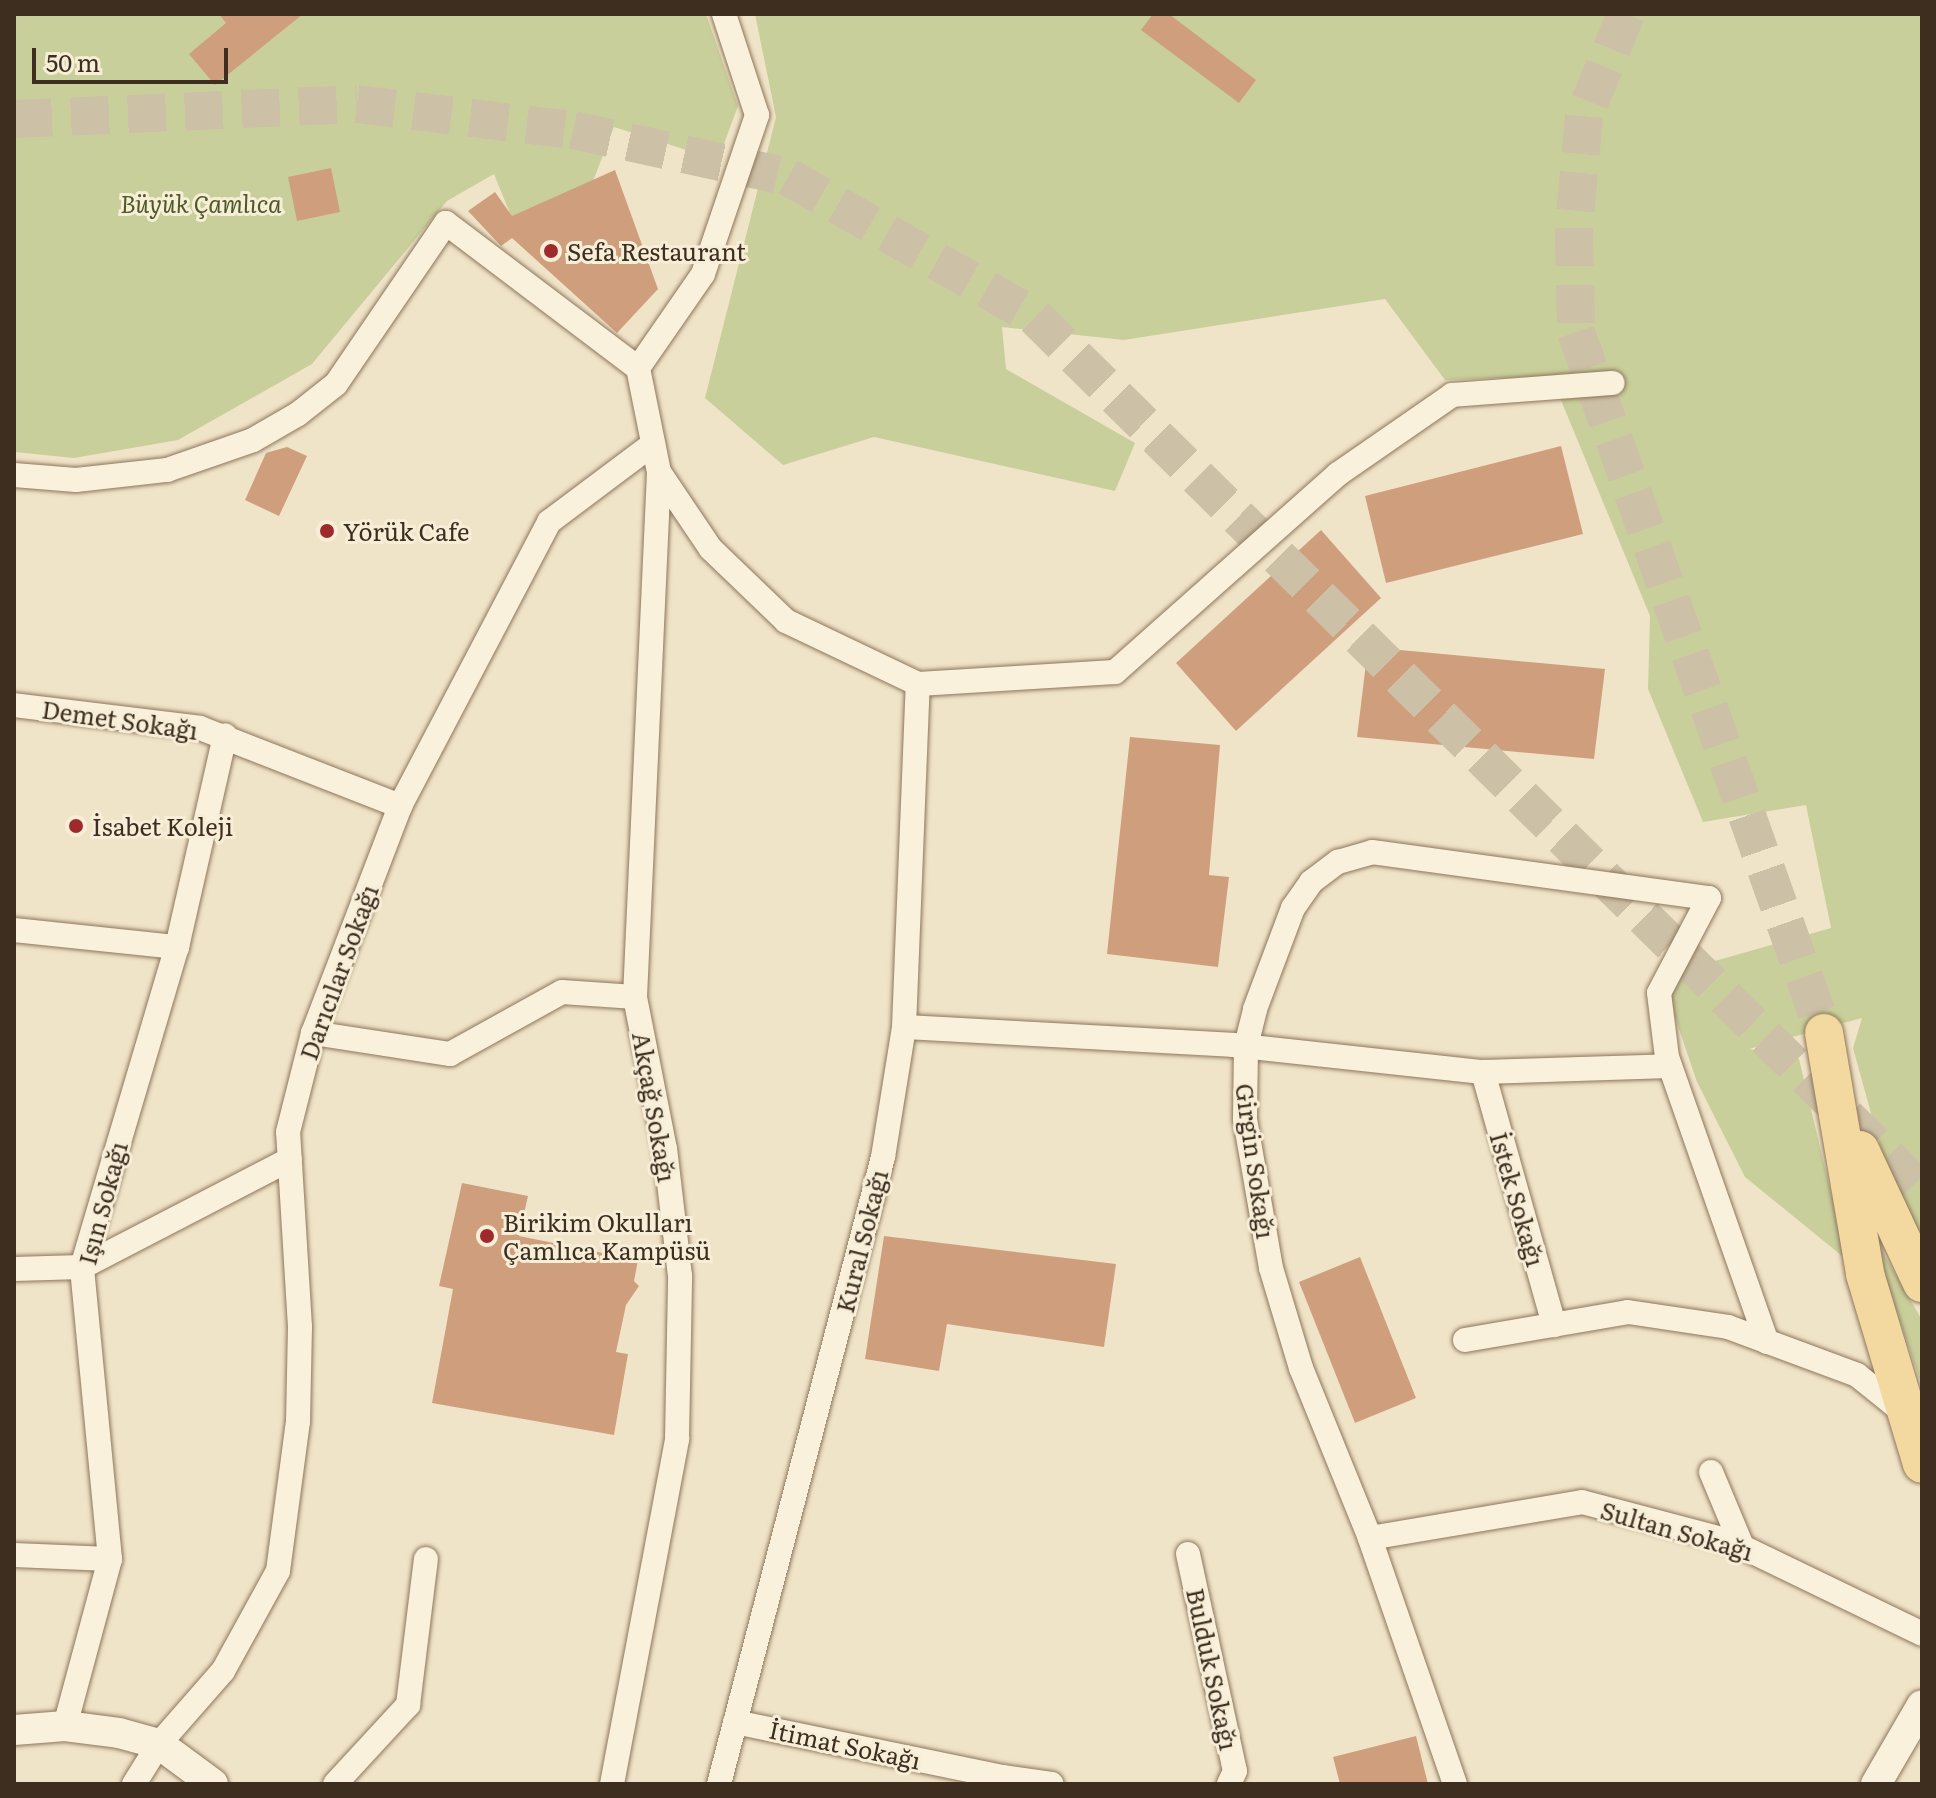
<!DOCTYPE html>
<meta charset="utf-8">
<style>
body{margin:0}
#map{position:relative;width:1936px;height:1798px;overflow:hidden;background:#f0e4c8;font-family:Literata,serif}
div>[style]{position:absolute}
.green>*{inset:0;background:#c9cf9b}
.building>*{inset:0;background:#cf9f7d}
.primary-tunnel>*{height:38px;margin-top:-19px;transform-origin:0;background:repeating-linear-gradient(90deg,#ccc0a6 0 38px,transparent 0 57px)}
.roads{filter:drop-shadow(0 0 2px #8d765c) drop-shadow(0 0 2px #8d765c)}
.minor>*{height:24px;margin:-12px;padding:0 12px;transform-origin:12px;border-radius:12px;background:#faf1dc}
.tertiary>*{height:30px;margin:-15px;padding:0 15px;transform-origin:15px;border-radius:15px;background:#faf1dc}
.primary>*{height:38px;margin:-19px;padding:0 19px;transform-origin:19px;border-radius:19px;background:#f3d9a0}
.dots>*{width:22px;height:22px;translate:-50% -50%;box-sizing:border-box;border:4px solid #f7eed8;border-radius:50%}
span{translate:-50% -50%;white-space:nowrap;text-align:center;line-height:1.15;-webkit-text-stroke:6px #f7eed8;paint-order:stroke}
.park-label{font-size:24px;color:#4d5a26;font-style:italic}
.poi-label{font-size:24px;color:#3d2e20}
.left{translate:0 -50%;text-align:left}
.street-label{font-size:24px;color:#3d2e20}
.frame{position:absolute;inset:0;border:16px solid #3d2e20;pointer-events:none}
.scale{position:absolute;left:32px;top:48px;width:196px;height:36px;box-sizing:border-box;border:4px solid #3d2e20;border-top:0;padding-left:10px;font-size:24px;line-height:28px;white-space:nowrap;color:#3d2e20;-webkit-text-stroke:6px #f7eed8;paint-order:stroke}
</style>
<div id="map">
<div class="green">
<div style="clip-path:polygon(14px 14px,706px 14px,738px 106px,718px 160px,614px 127px,593px 181px,515px 226px,494px 174px,447px 201px,312px 364px,178px 440px,74px 458px,14px 452px)"></div>
<div style="clip-path:polygon(755px 14px,1922px 14px,1922px 1241px,1888px 1175px,1853px 1048px,1862px 1018px,1749px 1049px,1799px 1059px,1847px 1260px,1745px 1177px,1697px 1082px,1666px 991px,1676px 972px,1831px 928px,1806px 805px,1703px 822px,1648px 689px,1650px 616px,1551px 376px,1445px 380px,1385px 299px,1124px 340px,1002px 327px,1006px 369px,1135px 443px,1115px 491px,874px 437px,783px 465px,705px 398px,776px 117px)"></div>
<div style="clip-path:polygon(1868px 1227px,1922px 1320px,1922px 1386px)"></div>
</div>
<div class="building">
<div style="clip-path:polygon(219px 14px,303px 14px,215px 85px,189px 54px,226px 23px)"></div>
<div style="clip-path:polygon(1153px 14px,1169px 14px,1256px 80px,1239px 103px,1141px 30px)"></div>
<div style="clip-path:polygon(331px 168px,340px 212px,297px 221px,288px 177px)"></div>
<div style="clip-path:polygon(615px 170px,658px 289px,617px 333px,512px 238px,501px 246px,468px 211px,495px 192px,512px 216px)"></div>
<div style="clip-path:polygon(1561px 446px,1583px 534px,1386px 583px,1365px 496px)"></div>
<div style="clip-path:polygon(287px 447px,307px 456px,279px 516px,245px 500px,266px 453px)"></div>
<div style="clip-path:polygon(1321px 530px,1381px 598px,1236px 731px,1176px 663px)"></div>
<div style="clip-path:polygon(1368px 647px,1605px 669px,1594px 759px,1357px 737px)"></div>
<div style="clip-path:polygon(1130px 737px,1220px 745px,1209px 875px,1229px 877px,1218px 967px,1107px 954px)"></div>
<div style="clip-path:polygon(462px 1183px,528px 1196px,519px 1236px,638px 1260px,634px 1281px,639px 1286px,626px 1305px,616px 1352px,628px 1354px,614px 1435px,432px 1403px,453px 1289px,439px 1286px)"></div>
<div style="clip-path:polygon(884px 1236px,1116px 1264px,1104px 1347px,947px 1324px,939px 1371px,865px 1359px)"></div>
<div style="clip-path:polygon(1360px 1257px,1416px 1398px,1355px 1423px,1299px 1282px)"></div>
<div style="clip-path:polygon(1416px 1736px,1428px 1784px,1340px 1784px,1333px 1757px)"></div>
</div>
<div class="primary-tunnel">
<div style="left:1626px;top:14px;width:110px;rotate:112.4deg"></div>
<div style="left:1584px;top:116px;width:112px;rotate:95.1deg"></div>
<div style="left:1574px;top:228px;width:104px;rotate:88.9deg"></div>
<div style="left:1576px;top:332px;width:744px;rotate:70.52deg"></div>
<div style="left:14px;top:119px;width:343px;rotate:-2.5deg"></div>
<div style="left:357px;top:104px;width:218px;rotate:6.9deg"></div>
<div style="left:573px;top:130px;width:220px;rotate:12.3deg"></div>
<div style="left:788px;top:177px;width:284px;rotate:29.5deg"></div>
<div style="left:1035px;top:317px;width:1245px;rotate:44.58deg"></div>
</div>
<div class="roads">
<div class="minor">
<div style="left:638px;top:368px;width:106px;rotate:78.6deg"></div>
<div style="left:659px;top:472px;width:93px;rotate:56deg"></div>
<div style="left:711px;top:549px;width:104px;rotate:43.8deg"></div>
<div style="left:786px;top:621px;width:146px;rotate:25.5deg"></div>
<div style="left:918px;top:684px;width:197px;rotate:-3.5deg"></div>
<div style="left:1115px;top:672px;width:298px;rotate:-41.6deg"></div>
<div style="left:1338px;top:474px;width:139px;rotate:-34.7deg"></div>
<div style="left:1452px;top:395px;width:161px;rotate:-4.3deg"></div>
<div style="left:14px;top:475px;width:62px;rotate:4.6deg"></div>
<div style="left:76px;top:480px;width:92px;rotate:-6.3deg"></div>
<div style="left:167px;top:470px;width:91px;rotate:-19.2deg"></div>
<div style="left:253px;top:440px;width:52px;rotate:-30deg"></div>
<div style="left:298px;top:414px;width:48px;rotate:-38.3deg"></div>
<div style="left:336px;top:384px;width:195px;rotate:-55.7deg"></div>
<div style="left:446px;top:223px;width:241px;rotate:37.1deg"></div>
<div style="left:638px;top:368px;width:114px;rotate:-55.3deg"></div>
<div style="left:703px;top:274px;width:168px;rotate:-71.2deg"></div>
<div style="left:757px;top:115px;width:106px;rotate:-108.1deg"></div>
<div style="left:14px;top:705px;width:187px;rotate:7deg"></div>
<div style="left:200px;top:728px;width:215px;rotate:21.3deg"></div>
<div style="left:14px;top:930px;width:164px;rotate:6deg"></div>
<div style="left:904px;top:1027px;width:329px;rotate:3.1deg"></div>
<div style="left:1233px;top:1045px;width:251px;rotate:6.2deg"></div>
<div style="left:1483px;top:1072px;width:187px;rotate:-1.8deg"></div>
<div style="left:313px;top:1033px;width:139px;rotate:8.7deg"></div>
<div style="left:450px;top:1054px;width:128px;rotate:-29deg"></div>
<div style="left:562px;top:992px;width:73px;rotate:3.9deg"></div>
<div style="left:1483px;top:1072px;width:263px;rotate:74.3deg"></div>
<div style="left:14px;top:1269px;width:68px;rotate:-1.7deg"></div>
<div style="left:82px;top:1267px;width:234px;rotate:-27.4deg"></div>
<div style="left:1465px;top:1340px;width:165px;rotate:-9.7deg"></div>
<div style="left:1628px;top:1312px;width:101px;rotate:8.5deg"></div>
<div style="left:1728px;top:1327px;width:138px;rotate:20.4deg"></div>
<div style="left:1857px;top:1375px;width:59px;rotate:38.8deg"></div>
<div style="left:1711px;top:1472px;width:80px;rotate:67.3deg"></div>
<div style="left:1370px;top:1538px;width:215px;rotate:-9.6deg"></div>
<div style="left:1582px;top:1502px;width:153px;rotate:14.8deg"></div>
<div style="left:1730px;top:1541px;width:213px;rotate:25.8deg"></div>
<div style="left:1188px;top:1554px;width:222px;rotate:77.8deg"></div>
<div style="left:1235px;top:1771px;width:14px;rotate:115deg"></div>
<div style="left:14px;top:1555px;width:96px;rotate:2.4deg"></div>
<div style="left:735px;top:1722px;width:273px;rotate:11.6deg"></div>
<div style="left:65px;top:1726px;width:173px;rotate:-74.9deg"></div>
<div style="left:110px;top:1559px;width:293px;rotate:-95.5deg"></div>
<div style="left:82px;top:1267px;width:334px;rotate:-73.5deg"></div>
<div style="left:177px;top:947px;width:217px;rotate:-77.2deg"></div>
<div style="left:134px;top:1784px;width:47px;rotate:-58deg"></div>
<div style="left:159px;top:1744px;width:97px;rotate:-48.8deg"></div>
<div style="left:223px;top:1671px;width:114px;rotate:-61.2deg"></div>
<div style="left:278px;top:1571px;width:150px;rotate:-82.4deg"></div>
<div style="left:298px;top:1422px;width:95px;rotate:-88.8deg"></div>
<div style="left:300px;top:1327px;width:195px;rotate:-93.5deg"></div>
<div style="left:288px;top:1132px;width:102px;rotate:-75.8deg"></div>
<div style="left:313px;top:1033px;width:243px;rotate:-69deg"></div>
<div style="left:400px;top:806px;width:321px;rotate:-62.3deg"></div>
<div style="left:549px;top:522px;width:130px;rotate:-36.9deg"></div>
<div style="left:335px;top:1784px;width:108px;rotate:-47.3deg"></div>
<div style="left:408px;top:1705px;width:147px;rotate:-83deg"></div>
<div style="left:612px;top:1784px;width:351px;rotate:-79.3deg"></div>
<div style="left:677px;top:1439px;width:163px;rotate:-88.9deg"></div>
<div style="left:680px;top:1276px;width:128px;rotate:-96.7deg"></div>
<div style="left:665px;top:1149px;width:155px;rotate:-101.2deg"></div>
<div style="left:635px;top:997px;width:526px;rotate:-87.38deg"></div>
<div style="left:719px;top:1784px;width:648px;rotate:-75.34deg"></div>
<div style="left:883px;top:1157px;width:132px;rotate:-80.8deg"></div>
<div style="left:904px;top:1027px;width:343px;rotate:-87.7deg"></div>
<div style="left:1001px;top:1784px;width:7px;rotate:-82deg"></div>
<div style="left:1002px;top:1777px;width:50px;rotate:8deg"></div>
<div style="left:1455px;top:1784px;width:260px;rotate:-109.1deg"></div>
<div style="left:1370px;top:1538px;width:183px;rotate:-112.1deg"></div>
<div style="left:1301px;top:1368px;width:104px;rotate:-106.7deg"></div>
<div style="left:1271px;top:1268px;width:151px;rotate:-99.9deg"></div>
<div style="left:1245px;top:1119px;width:73px;rotate:-89.2deg"></div>
<div style="left:1246px;top:1046px;width:38px;rotate:-76deg"></div>
<div style="left:1255px;top:1009px;width:108px;rotate:-69.4deg"></div>
<div style="left:1293px;top:908px;width:32px;rotate:-55deg"></div>
<div style="left:1311px;top:882px;width:34px;rotate:-37deg"></div>
<div style="left:1338px;top:862px;width:35px;rotate:-16deg"></div>
<div style="left:1372px;top:852px;width:340px;rotate:7.8deg"></div>
<div style="left:1709px;top:898px;width:107px;rotate:117.8deg"></div>
<div style="left:1659px;top:993px;width:64px;rotate:82.9deg"></div>
<div style="left:1667px;top:1057px;width:302px;rotate:70.7deg"></div>
</div>
<div class="tertiary">
<div style="left:14px;top:1730px;width:51px;rotate:-4.5deg"></div>
<div style="left:65px;top:1726px;width:54px;rotate:7.4deg"></div>
<div style="left:119px;top:1733px;width:41px;rotate:15.4deg"></div>
<div style="left:159px;top:1744px;width:67px;rotate:36.5deg"></div>
<div style="left:1876px;top:1784px;width:91px;rotate:-59.8deg"></div>
</div>
<div class="primary">
<div style="left:1824px;top:1033px;width:244px;rotate:80.3deg"></div>
<div style="left:1865px;top:1274px;width:198px;rotate:73.3deg"></div>
<div style="left:1860px;top:1150px;width:147px;rotate:65deg"></div>
</div>
</div>
<div class="dots">
<div style="left:551px;top:251px;background:#9e2a2b"></div>
<div style="left:327px;top:531px;background:#9e2a2b"></div>
<div style="left:76px;top:826px;background:#9e2a2b"></div>
<div style="left:487px;top:1236px;background:#9e2a2b"></div>
</div>
<div class="park-label">
<span style="left:201px;top:203px">Büyük Çamlıca</span>
</div>
<div class="poi-label">
<span class="left" style="left:567px;top:251px">Sefa Restaurant</span>
<span class="left" style="left:343px;top:531px">Yörük Cafe</span>
<span class="left" style="left:92px;top:826px">İsabet Koleji</span>
<span class="left" style="left:503px;top:1236px">Birikim Okulları<br>Çamlıca Kampüsü</span>
</div>
<div class="street-label">
<span style="left:120px;top:719px;rotate:8deg">Demet Sokağı</span>
<span style="left:338px;top:972px;rotate:-70deg">Darıcılar Sokağı</span>
<span style="left:655px;top:1107px;rotate:80deg">Akçağ Sokağı</span>
<span style="left:1256px;top:1161px;rotate:82deg">Girgin Sokağı</span>
<span style="left:1518px;top:1199px;rotate:74deg">İstek Sokağı</span>
<span style="left:102px;top:1203px;rotate:-75deg">Işın Sokağı</span>
<span style="left:861px;top:1241px;rotate:-76deg">Kural Sokağı</span>
<span style="left:1677px;top:1530px;rotate:16deg">Sultan Sokağı</span>
<span style="left:1213px;top:1669px;rotate:78deg">Bulduk Sokağı</span>
<span style="left:845px;top:1744px;rotate:12deg">İtimat Sokağı</span>
</div>
<div class="frame"></div>
<div class="scale">50 m</div>
</div>
